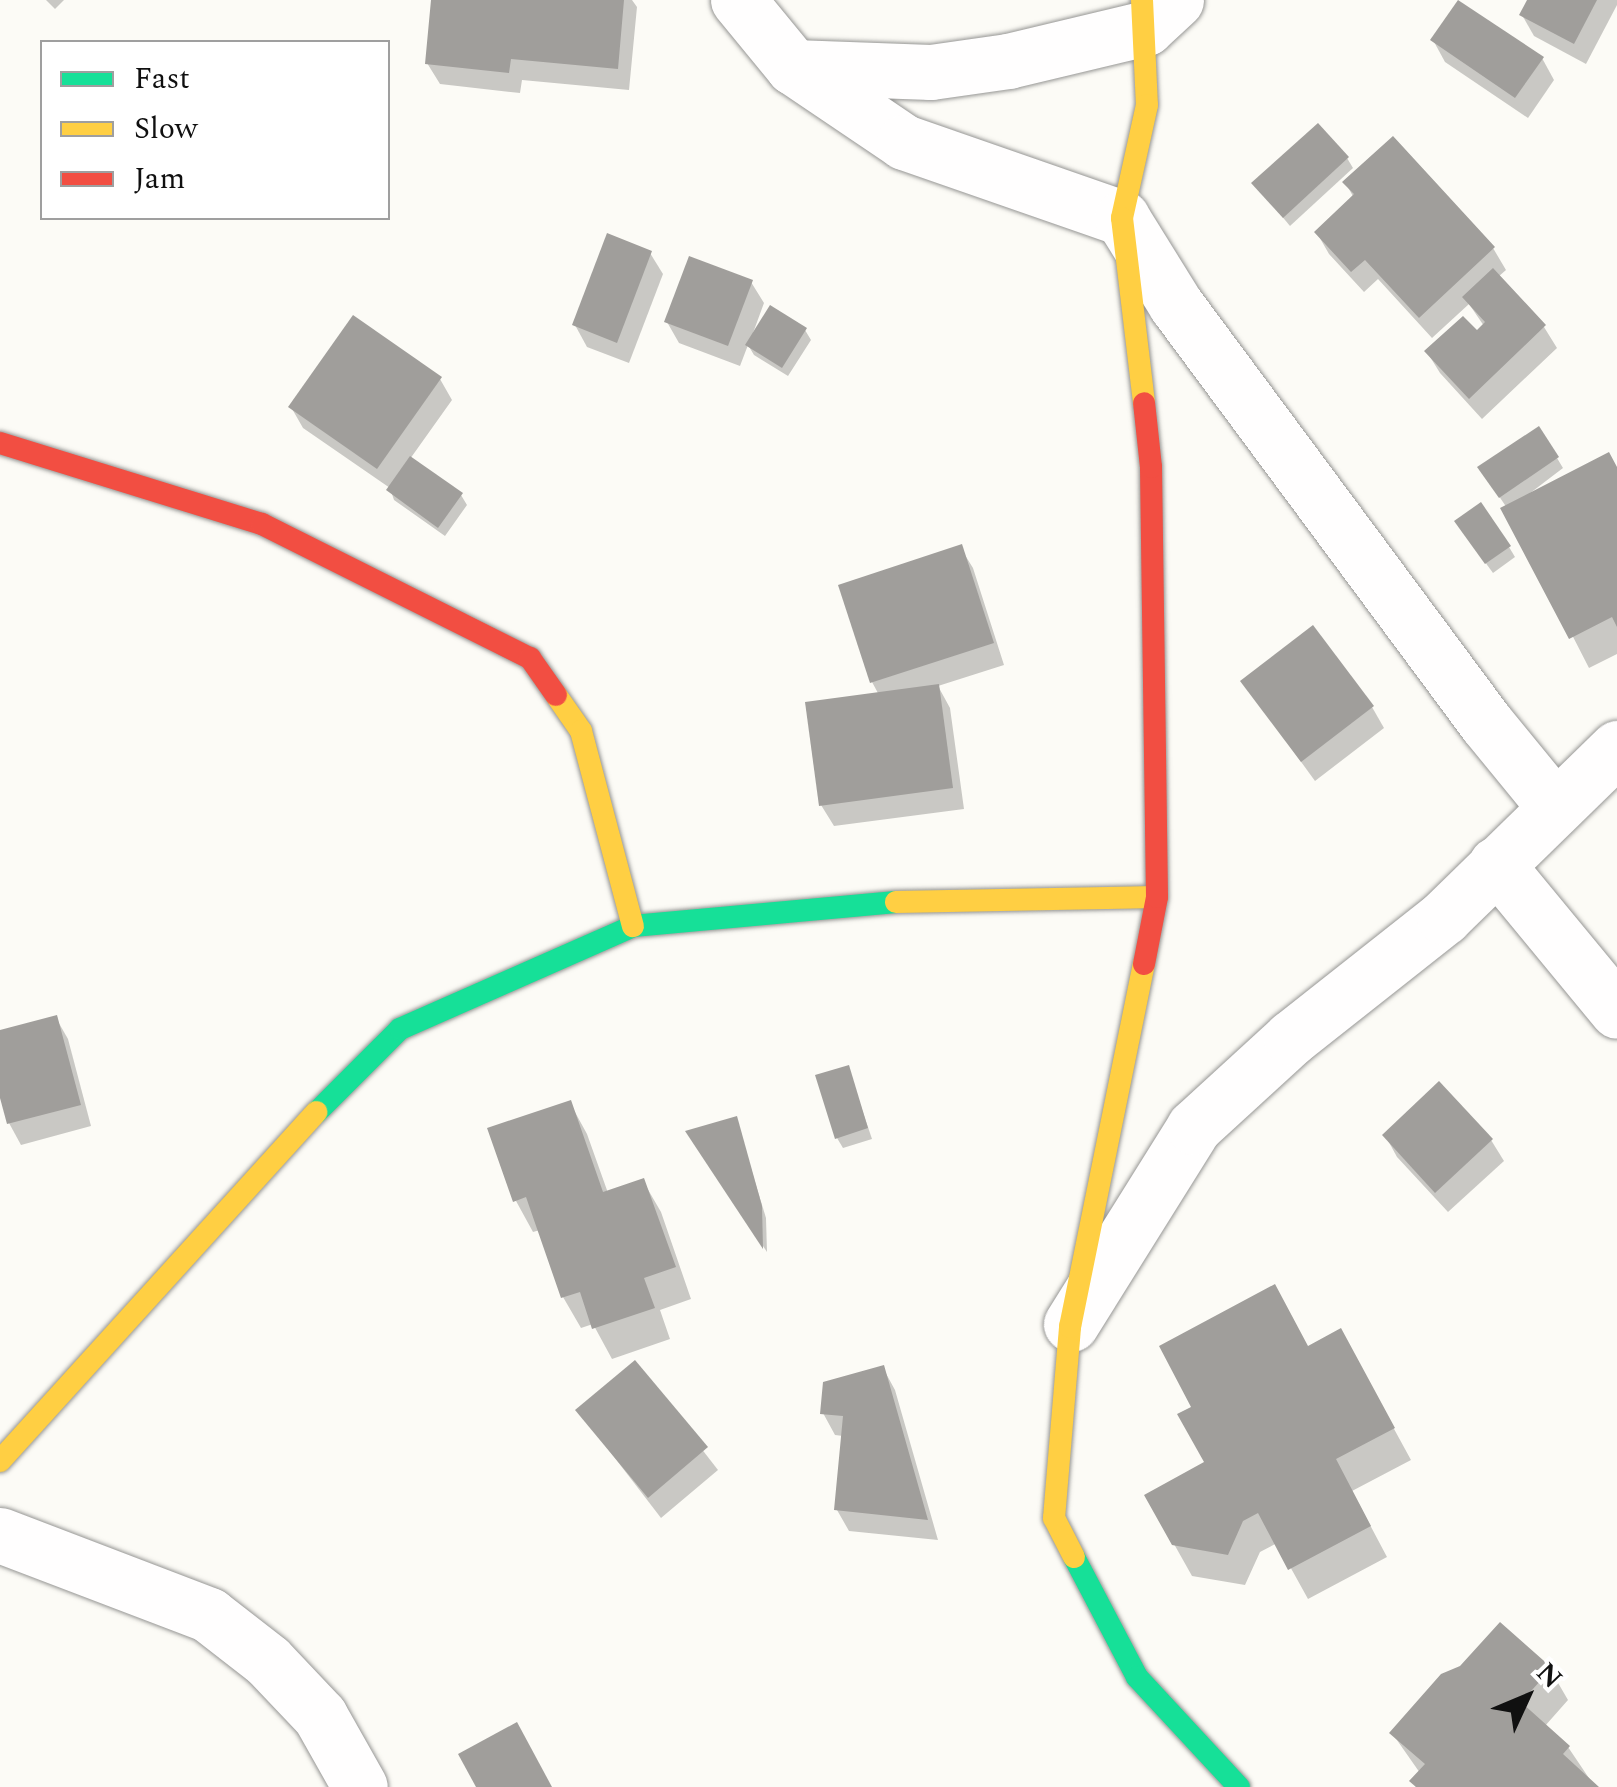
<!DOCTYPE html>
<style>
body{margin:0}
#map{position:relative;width:1617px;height:1787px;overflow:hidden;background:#fcfbf6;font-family:Spectral,serif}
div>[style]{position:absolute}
.shadow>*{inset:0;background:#0003}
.building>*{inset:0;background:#a09e9b}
.roads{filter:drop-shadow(0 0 2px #969694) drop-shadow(0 0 2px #969694)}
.street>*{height:55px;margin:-27.5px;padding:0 27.5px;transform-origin:27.5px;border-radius:27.5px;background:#fffefe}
.fast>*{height:22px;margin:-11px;padding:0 11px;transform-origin:11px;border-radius:11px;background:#16e098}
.slow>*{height:22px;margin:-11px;padding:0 11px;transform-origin:11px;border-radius:11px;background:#ffcf43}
.jam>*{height:22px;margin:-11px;padding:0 11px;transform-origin:11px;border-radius:11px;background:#f24e42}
span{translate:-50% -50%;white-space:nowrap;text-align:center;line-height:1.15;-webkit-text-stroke:10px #fff;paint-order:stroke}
.legend{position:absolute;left:40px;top:40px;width:350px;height:180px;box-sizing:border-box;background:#fff;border:2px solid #9f9f9f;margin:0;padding:12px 18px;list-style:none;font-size:30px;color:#101010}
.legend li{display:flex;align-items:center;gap:20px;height:50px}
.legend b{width:50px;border:2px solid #9f9f9f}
.north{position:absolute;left:1477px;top:1647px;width:100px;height:100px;-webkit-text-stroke:8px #fff;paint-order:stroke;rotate:46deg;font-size:28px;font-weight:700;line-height:40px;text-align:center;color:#101010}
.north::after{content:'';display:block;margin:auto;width:35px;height:45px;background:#101010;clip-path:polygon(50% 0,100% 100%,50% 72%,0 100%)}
</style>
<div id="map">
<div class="shadow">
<div style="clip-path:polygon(46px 0,64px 0,55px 9px)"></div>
<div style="clip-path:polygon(433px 0,632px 0,637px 7px,629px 90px,522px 80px,520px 93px,440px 84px,427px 63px)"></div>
<div style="clip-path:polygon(1530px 0,1617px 0,1617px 5px,1586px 64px,1534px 36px,1522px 15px)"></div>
<div style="clip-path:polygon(1433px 40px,1542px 58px,1554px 80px,1528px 118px,1445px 62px)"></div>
<div style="clip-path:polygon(1347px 158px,1353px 168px,1290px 226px,1255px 184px)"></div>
<div style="clip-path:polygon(1345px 182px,1493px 248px,1506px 270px,1498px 277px,1544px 327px,1557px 348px,1482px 419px,1440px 373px,1427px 352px,1477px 334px,1484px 326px,1469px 304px,1432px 338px,1378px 279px,1364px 292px,1329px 254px,1317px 233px,1354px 198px)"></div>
<div style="clip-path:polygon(650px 253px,663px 274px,629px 363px,587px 347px,575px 325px)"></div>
<div style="clip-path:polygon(751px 282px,764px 303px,753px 333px,805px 330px,811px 340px,788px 376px,754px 355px,748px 345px,740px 366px,679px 343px,667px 322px)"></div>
<div style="clip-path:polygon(440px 379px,452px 400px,410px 459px,461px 495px,467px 505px,445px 536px,394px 500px,390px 488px,303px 428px,291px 407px)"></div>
<div style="clip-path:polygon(1557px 458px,1563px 468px,1521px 500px,1617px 471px,1617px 654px,1589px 668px,1507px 508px,1486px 477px)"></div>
<div style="clip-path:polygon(1463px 532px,1509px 547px,1515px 557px,1493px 573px)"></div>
<div style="clip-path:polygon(960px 547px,973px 568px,1004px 665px,938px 686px,950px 708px,964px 809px,834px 826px,821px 805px,879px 695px,872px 682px)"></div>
<div style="clip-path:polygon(1243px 682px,1372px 707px,1384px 728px,1315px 781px)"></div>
<div style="clip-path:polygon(56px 1018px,68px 1039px,91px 1126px,21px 1145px,9px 1123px,0 1088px,0 1032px)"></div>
<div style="clip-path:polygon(848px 1068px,872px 1139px,843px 1148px,837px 1138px)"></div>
<div style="clip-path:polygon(570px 1103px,587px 1134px,608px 1193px,643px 1181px,661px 1212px,691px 1299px,660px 1310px,670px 1339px,612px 1359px,593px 1324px,581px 1328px,563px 1297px,540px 1230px,533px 1232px,516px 1201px)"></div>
<div style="clip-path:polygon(736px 1119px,766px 1218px,767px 1252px,694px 1141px)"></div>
<div style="clip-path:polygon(1385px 1135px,1491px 1140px,1504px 1161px,1448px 1212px,1397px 1157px)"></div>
<div style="clip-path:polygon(1308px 1348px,1358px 1363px,1411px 1460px,1352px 1491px,1387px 1557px,1308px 1599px,1277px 1543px,1260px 1552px,1245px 1585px,1192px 1576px,1174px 1544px,1207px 1463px)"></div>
<div style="clip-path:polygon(635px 1363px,718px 1470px,661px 1518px,578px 1410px)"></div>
<div style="clip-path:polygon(883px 1368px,895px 1390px,938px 1540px,849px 1531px,837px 1510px,843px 1436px,835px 1435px,823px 1413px)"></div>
<div style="clip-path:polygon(1461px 1668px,1550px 1669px,1568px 1700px,1545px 1726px,1568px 1747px,1595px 1787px,1416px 1787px,1413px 1782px,1420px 1773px,1392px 1733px)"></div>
</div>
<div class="building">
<div style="clip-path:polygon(431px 0,624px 0,618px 69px,511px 59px,509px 73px,425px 64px)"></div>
<div style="clip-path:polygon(1458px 0,1544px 57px,1515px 98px,1430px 40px)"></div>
<div style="clip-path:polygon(1527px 0,1597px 0,1574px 44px,1519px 15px)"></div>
<div style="clip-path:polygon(1318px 123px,1349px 157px,1283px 218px,1251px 183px)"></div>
<div style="clip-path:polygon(1393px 136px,1495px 247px,1419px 318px,1365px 260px,1351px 272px,1314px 232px,1354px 194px,1342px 182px)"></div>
<div style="clip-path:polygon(607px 233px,652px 251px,617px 343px,572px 325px)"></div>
<div style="clip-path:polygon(689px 256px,753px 280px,728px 346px,664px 322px)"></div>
<div style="clip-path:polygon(1493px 268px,1546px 325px,1469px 399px,1424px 351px,1463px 316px,1477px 330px,1485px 322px,1462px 297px)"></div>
<div style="clip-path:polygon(770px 305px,807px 328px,782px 368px,745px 345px)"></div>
<div style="clip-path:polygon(353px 315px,442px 377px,377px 469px,288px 407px)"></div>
<div style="clip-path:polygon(1539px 426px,1559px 457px,1499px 498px,1477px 467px)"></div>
<div style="clip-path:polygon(1609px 452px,1617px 467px,1617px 627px,1612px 617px,1569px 639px,1500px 508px)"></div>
<div style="clip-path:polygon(410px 456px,463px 493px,438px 528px,386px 490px)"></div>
<div style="clip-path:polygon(1481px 502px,1511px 546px,1485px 564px,1454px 521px)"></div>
<div style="clip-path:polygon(962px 544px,994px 643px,870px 683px,838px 585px)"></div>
<div style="clip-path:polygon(1313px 625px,1374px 706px,1301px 762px,1240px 681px)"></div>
<div style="clip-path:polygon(939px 684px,953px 788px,819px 806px,805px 702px)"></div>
<div style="clip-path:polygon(57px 1015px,81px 1105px,7px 1124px,0 1098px,0 1030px)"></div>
<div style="clip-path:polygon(849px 1065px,868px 1128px,835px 1139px,815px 1075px)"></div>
<div style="clip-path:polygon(1439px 1081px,1493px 1139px,1435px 1193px,1382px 1135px)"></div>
<div style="clip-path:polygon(571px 1100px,603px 1192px,644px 1178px,676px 1267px,644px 1278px,655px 1308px,592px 1329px,580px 1292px,561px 1298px,526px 1197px,513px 1202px,487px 1128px)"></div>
<div style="clip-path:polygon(737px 1116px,762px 1206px,763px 1249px,685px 1131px)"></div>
<div style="clip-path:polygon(1275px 1284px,1308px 1346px,1341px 1328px,1395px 1428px,1336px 1459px,1371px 1526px,1288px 1570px,1258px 1513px,1243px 1521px,1228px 1555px,1172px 1545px,1144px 1495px,1204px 1462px,1177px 1414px,1191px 1407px,1159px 1346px)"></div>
<div style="clip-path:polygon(635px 1360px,708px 1447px,648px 1498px,575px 1410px)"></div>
<div style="clip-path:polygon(884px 1365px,928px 1520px,834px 1510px,843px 1416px,820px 1414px,823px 1382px)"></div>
<div style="clip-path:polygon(1500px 1622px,1552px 1668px,1521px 1702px,1570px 1746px,1563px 1754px,1599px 1787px,1416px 1787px,1409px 1781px,1425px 1764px,1389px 1733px,1441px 1674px,1460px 1666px)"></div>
<div style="clip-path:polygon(517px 1722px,552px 1787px,476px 1787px,458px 1754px)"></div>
</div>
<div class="roads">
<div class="street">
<div style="left:738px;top:0;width:87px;rotate:50.6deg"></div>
<div style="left:793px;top:67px;width:134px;rotate:34deg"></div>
<div style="left:904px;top:142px;width:231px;rotate:19.2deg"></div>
<div style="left:1122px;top:218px;width:102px;rotate:58.2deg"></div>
<div style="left:1176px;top:305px;width:520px;rotate:53.44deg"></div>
<div style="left:1486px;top:723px;width:106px;rotate:50.7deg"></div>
<div style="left:793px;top:67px;width:138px;rotate:2.1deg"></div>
<div style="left:931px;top:72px;width:78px;rotate:-8.1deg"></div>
<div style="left:1008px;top:61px;width:142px;rotate:-13.4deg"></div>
<div style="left:1146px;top:28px;width:41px;rotate:-43deg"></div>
<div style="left:1496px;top:864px;width:190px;rotate:50.5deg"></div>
<div style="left:1071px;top:1324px;width:232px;rotate:-58deg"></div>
<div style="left:1194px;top:1127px;width:132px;rotate:-42.5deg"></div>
<div style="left:1291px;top:1038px;width:195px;rotate:-38.3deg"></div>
<div style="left:1444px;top:917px;width:242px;rotate:-44.3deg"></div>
<div style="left:0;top:1535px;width:224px;rotate:20.9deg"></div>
<div style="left:209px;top:1615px;width:75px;rotate:37.9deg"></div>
<div style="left:268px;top:1661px;width:76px;rotate:46.6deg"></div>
<div style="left:320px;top:1716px;width:81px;rotate:60.6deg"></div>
</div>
<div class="fast">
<div style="left:317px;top:1112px;width:117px;rotate:-45deg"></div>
<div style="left:400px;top:1029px;width:255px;rotate:-23.8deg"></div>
<div style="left:633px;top:926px;width:264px;rotate:-5.2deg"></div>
<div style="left:1074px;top:1557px;width:136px;rotate:62.3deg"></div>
<div style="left:1137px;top:1677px;width:150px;rotate:47.2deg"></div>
</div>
<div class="slow">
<div style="left:1142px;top:0;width:105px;rotate:87.3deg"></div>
<div style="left:1147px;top:105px;width:116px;rotate:102.5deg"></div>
<div style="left:1122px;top:218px;width:186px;rotate:83.2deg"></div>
<div style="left:556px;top:695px;width:44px;rotate:55.2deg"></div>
<div style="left:581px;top:731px;width:202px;rotate:75.1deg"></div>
<div style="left:896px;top:902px;width:261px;rotate:-1.1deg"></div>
<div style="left:0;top:1461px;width:471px;rotate:-47.8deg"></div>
<div style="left:1074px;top:1557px;width:44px;rotate:-117.1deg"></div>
<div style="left:1054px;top:1518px;width:192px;rotate:-85.2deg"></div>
<div style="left:1070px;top:1327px;width:370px;rotate:-78.5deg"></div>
</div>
<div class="jam">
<div style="left:0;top:443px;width:274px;rotate:17.2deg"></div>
<div style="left:262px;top:524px;width:300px;rotate:26.6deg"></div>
<div style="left:530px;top:658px;width:45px;rotate:54.9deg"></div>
<div style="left:1144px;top:964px;width:68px;rotate:-79deg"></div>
<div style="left:1157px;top:897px;width:430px;rotate:-90.8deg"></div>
<div style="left:1151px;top:467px;width:64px;rotate:-96.2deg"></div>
</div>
</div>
<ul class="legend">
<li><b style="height:12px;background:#16e098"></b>Fast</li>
<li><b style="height:12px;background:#ffcf43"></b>Slow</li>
<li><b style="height:12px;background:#f24e42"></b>Jam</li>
</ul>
<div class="north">N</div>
</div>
